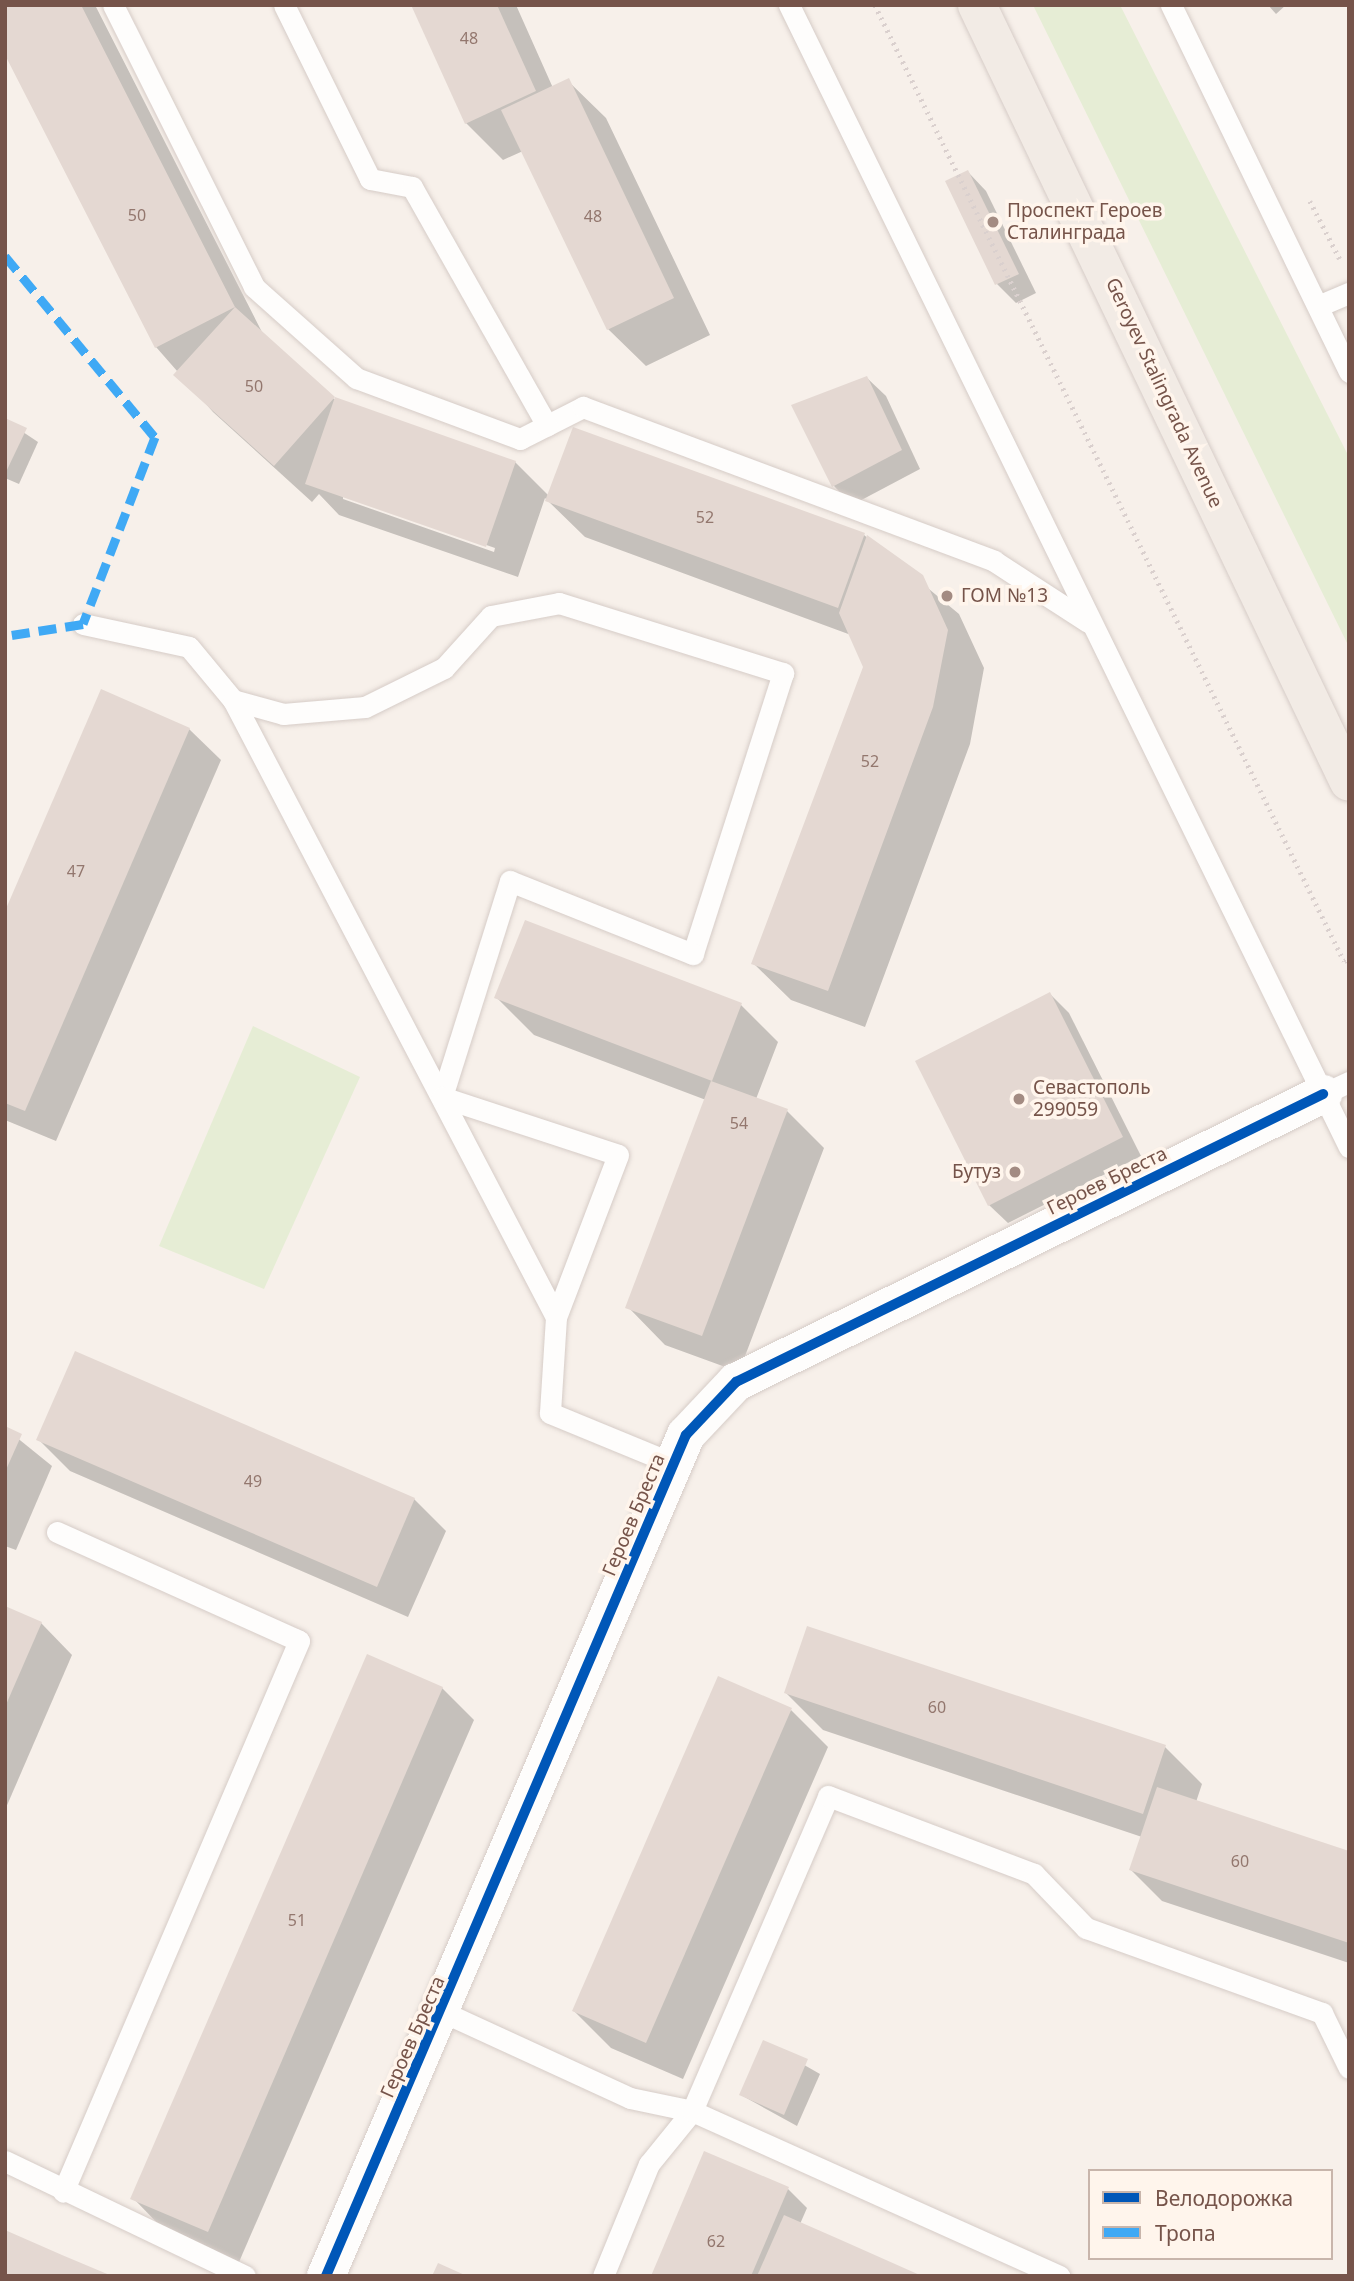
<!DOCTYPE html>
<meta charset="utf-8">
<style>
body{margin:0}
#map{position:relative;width:1354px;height:2281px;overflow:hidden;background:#f7f0ea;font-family:"Noto Sans",sans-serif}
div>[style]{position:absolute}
.green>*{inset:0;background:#e6edd5}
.shadow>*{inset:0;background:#0003}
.building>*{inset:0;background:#e4d8d2}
.path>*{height:4.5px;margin-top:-2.25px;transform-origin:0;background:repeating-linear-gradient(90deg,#dad0ce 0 2px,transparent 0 7px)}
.roads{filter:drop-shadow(0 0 2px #d6ccc7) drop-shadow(0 0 2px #d6ccc7)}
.lane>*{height:21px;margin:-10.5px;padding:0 10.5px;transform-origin:10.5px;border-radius:10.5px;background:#fefdfc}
.street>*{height:38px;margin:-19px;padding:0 19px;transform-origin:19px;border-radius:19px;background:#fefdfc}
.primary>*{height:38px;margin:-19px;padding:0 19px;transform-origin:19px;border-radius:19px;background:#f2ebe5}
.quiet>*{height:9px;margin-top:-4.5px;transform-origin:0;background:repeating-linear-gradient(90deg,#3fa9f5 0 18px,transparent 0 27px)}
.cycleway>*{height:10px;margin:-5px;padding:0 5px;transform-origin:5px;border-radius:5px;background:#0057b8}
.dots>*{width:19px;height:19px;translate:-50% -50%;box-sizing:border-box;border:4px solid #fff5ec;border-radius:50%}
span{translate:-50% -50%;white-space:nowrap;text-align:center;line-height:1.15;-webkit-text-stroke:7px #fff5ec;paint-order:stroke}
.number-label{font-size:16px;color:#93776e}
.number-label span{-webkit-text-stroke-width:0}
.poi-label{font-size:19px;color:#76544a}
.left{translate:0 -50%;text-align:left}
.right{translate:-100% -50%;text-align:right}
.street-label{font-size:19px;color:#76544a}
.frame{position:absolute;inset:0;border:7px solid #76544a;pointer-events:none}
.legend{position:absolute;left:1088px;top:2169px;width:245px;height:91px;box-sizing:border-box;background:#fff5ec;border:2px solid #c8b5ab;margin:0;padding:9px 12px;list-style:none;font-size:21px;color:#76544a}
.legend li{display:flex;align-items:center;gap:14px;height:35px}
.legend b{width:35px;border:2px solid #c8b5ab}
</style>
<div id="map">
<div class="green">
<div style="clip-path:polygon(1033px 5px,1120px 5px,1349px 457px,1349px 647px)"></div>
<div style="clip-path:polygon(253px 1026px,360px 1077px,264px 1289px,159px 1246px)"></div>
</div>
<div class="shadow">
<div style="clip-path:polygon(evenodd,5px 5px,95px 5px,263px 334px,334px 399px,515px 462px,549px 496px,864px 535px,959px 614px,984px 668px,970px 744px,865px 1027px,791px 1000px,753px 963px,864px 667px,851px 635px,585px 537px,545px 498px,518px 577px,339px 515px,319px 494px,312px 502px,213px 412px,156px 347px,5px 5px,343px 495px,495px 548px,494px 552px,343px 499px,343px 495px)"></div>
<div style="clip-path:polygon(413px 5px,516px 5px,553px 88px,568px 81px,606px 118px,710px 335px,646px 366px,608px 329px,523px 151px,503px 160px,466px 123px)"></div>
<div style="clip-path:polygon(1268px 5px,1286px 5px,1276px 14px)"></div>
<div style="clip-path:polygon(968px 172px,986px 191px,1036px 293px,1016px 303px,997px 284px)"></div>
<div style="clip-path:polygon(867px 378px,886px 396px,920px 469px,852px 505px,834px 486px,794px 406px)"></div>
<div style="clip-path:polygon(5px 420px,38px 442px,19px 484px,5px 478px)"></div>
<div style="clip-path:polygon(189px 729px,221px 760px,56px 1141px,5px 1120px,5px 915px)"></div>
<div style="clip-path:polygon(1050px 994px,1069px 1013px,1141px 1156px,1008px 1223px,989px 1205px)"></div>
<div style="clip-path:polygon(496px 997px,741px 1005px,778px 1042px,756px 1099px,787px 1111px,824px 1148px,739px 1372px,665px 1345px,628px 1307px,706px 1100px,534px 1035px)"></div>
<div style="clip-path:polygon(5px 1428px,52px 1466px,16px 1550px,5px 1546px)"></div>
<div style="clip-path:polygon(38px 1439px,414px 1499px,446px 1531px,408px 1617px,70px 1471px)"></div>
<div style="clip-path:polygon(5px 1608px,41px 1623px,72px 1655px,5px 1810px)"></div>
<div style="clip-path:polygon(442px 1688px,474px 1720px,239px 2262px,164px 2230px,133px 2198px)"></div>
<div style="clip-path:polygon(786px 1693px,1165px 1747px,1202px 1784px,1196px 1802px,1349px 1853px,1349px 1963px,1162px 1901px,1131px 1870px,1142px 1837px,823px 1730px)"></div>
<div style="clip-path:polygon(791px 1710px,828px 1747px,683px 2079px,611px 2048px,574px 2011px)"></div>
<div style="clip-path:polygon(764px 2042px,820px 2074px,797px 2126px,741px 2095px)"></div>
<div style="clip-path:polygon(705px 2154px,788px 2189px,807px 2208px,800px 2224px,917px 2276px,653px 2276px)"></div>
</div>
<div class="building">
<div style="clip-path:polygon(5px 5px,81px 5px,235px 307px,335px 397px,274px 466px,173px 375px,235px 307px,155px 348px,5px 55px)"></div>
<div style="clip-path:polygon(411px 5px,497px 5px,536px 91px,465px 124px)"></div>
<div style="clip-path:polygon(569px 78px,674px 298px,607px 330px,501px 110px)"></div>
<div style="clip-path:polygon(968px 170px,1019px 274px,995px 285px,945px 181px)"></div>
<div style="clip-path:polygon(867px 376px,902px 450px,832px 487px,791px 405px)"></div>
<div style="clip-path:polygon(335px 397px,516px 461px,486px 547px,305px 484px)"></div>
<div style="clip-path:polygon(5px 418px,27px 428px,5px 474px)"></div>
<div style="clip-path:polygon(573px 427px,865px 533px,838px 608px,545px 501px)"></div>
<div style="clip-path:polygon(867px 535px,923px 575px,948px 630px,933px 707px,828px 991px,751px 964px,863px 667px,839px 613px)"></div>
<div style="clip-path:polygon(101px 689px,190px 728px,25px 1111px,5px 1103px,5px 911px)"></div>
<div style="clip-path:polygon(525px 920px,742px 1003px,712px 1081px,494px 998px)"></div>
<div style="clip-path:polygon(1050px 992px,1123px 1137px,988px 1206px,915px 1061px)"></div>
<div style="clip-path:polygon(711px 1081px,788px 1109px,702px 1336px,625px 1308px)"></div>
<div style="clip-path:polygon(75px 1351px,415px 1498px,377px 1587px,36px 1440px)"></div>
<div style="clip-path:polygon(5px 1426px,22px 1434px,5px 1472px)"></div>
<div style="clip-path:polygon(5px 1606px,42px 1622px,5px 1707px)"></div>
<div style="clip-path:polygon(807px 1626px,1166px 1745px,1143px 1814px,784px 1693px)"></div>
<div style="clip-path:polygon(367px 1654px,443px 1687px,208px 2232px,130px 2199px)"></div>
<div style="clip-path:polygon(718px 1676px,792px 1708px,646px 2043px,572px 2011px)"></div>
<div style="clip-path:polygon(1157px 1787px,1349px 1851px,1349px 1943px,1129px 1870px)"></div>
<div style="clip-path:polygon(763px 2040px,808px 2059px,784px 2115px,739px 2095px)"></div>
<div style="clip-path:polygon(704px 2151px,789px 2187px,751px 2276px,651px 2276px)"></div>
<div style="clip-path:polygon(784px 2215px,841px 2240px,922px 2276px,757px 2276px)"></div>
<div style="clip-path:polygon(5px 2230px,62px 2255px,112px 2276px,5px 2276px)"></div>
<div style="clip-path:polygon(438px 2263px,467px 2276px,432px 2276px)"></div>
</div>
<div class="path">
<div style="left:875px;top:5px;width:1065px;rotate:63.87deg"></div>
<div style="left:1344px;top:961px;width:5px;rotate:-22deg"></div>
<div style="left:1310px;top:201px;width:65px;rotate:62.7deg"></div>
</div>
<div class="roads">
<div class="lane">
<div style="left:113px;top:5px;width:315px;rotate:63.4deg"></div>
<div style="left:254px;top:287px;width:137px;rotate:41.7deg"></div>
<div style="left:356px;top:378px;width:175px;rotate:20.4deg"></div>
<div style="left:520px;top:439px;width:71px;rotate:-26.9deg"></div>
<div style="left:583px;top:407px;width:439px;rotate:20.5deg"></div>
<div style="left:994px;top:561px;width:112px;rotate:33deg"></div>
<div style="left:284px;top:5px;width:194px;rotate:63.7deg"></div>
<div style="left:370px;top:179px;width:43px;rotate:10.8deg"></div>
<div style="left:412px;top:187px;width:274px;rotate:60.5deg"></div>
<div style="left:789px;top:5px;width:1272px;rotate:63.88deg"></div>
<div style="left:1171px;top:5px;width:408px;rotate:64.1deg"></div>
<div style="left:1318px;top:306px;width:34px;rotate:-23deg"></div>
<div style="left:83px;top:624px;width:108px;rotate:12.2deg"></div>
<div style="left:189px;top:647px;width:69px;rotate:50.3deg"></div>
<div style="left:233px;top:700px;width:696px;rotate:62.37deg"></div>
<div style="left:233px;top:700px;width:52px;rotate:15.6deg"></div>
<div style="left:283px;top:714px;width:82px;rotate:-4.9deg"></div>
<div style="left:365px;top:707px;width:88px;rotate:-26.3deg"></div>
<div style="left:444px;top:668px;width:70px;rotate:-47.9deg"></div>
<div style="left:491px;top:616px;width:69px;rotate:-10.8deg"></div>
<div style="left:559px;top:603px;width:235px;rotate:17.4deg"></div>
<div style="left:783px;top:673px;width:295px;rotate:107.8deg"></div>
<div style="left:693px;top:954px;width:197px;rotate:-158.3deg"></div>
<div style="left:510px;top:881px;width:226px;rotate:107.5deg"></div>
<div style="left:442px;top:1097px;width:185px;rotate:18.2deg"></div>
<div style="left:618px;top:1155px;width:173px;rotate:110.9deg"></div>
<div style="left:556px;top:1317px;width:96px;rotate:93.6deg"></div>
<div style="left:550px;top:1413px;width:134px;rotate:22.4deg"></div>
<div style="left:1323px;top:1094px;width:29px;rotate:-25deg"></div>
<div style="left:57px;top:1532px;width:265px;rotate:24.2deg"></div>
<div style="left:299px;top:1641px;width:599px;rotate:113.19deg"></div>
<div style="left:443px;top:2012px;width:206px;rotate:24.7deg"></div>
<div style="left:630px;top:2098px;width:63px;rotate:11.8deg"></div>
<div style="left:692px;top:2111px;width:403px;rotate:24.2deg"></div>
<div style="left:5px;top:2161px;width:266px;rotate:25.6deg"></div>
<div style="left:603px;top:2276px;width:121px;rotate:-67.7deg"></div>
<div style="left:649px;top:2164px;width:68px;rotate:-50.9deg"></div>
<div style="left:692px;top:2111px;width:343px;rotate:-66.6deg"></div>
<div style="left:828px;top:1796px;width:220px;rotate:20.7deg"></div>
<div style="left:1034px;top:1874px;width:75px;rotate:46.1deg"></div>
<div style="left:1086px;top:1928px;width:251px;rotate:19.8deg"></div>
<div style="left:1322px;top:2013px;width:61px;rotate:63.9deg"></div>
</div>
<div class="street">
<div style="left:326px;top:2276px;width:915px;rotate:-66.83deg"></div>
<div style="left:686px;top:1435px;width:73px;rotate:-46.7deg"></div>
<div style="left:736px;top:1382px;width:654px;rotate:-26.13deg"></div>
</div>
<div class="primary">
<div style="left:977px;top:5px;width:861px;rotate:64.42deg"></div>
</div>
</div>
<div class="quiet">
<div style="left:5px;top:256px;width:235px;rotate:50.4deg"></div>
<div style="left:155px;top:437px;width:200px;rotate:111.1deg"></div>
<div style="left:83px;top:624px;width:79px;rotate:171.3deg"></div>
</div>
<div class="cycleway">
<div style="left:326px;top:2276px;width:915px;rotate:-66.83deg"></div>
<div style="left:686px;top:1435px;width:73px;rotate:-46.7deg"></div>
<div style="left:736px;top:1382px;width:654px;rotate:-26.13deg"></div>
</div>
<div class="dots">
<div style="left:993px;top:222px;background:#a38b82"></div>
<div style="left:947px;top:596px;background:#a38b82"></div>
<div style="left:1019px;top:1099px;background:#a38b82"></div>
<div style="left:1015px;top:1172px;background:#a38b82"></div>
</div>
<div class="number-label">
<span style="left:469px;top:38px">48</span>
<span style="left:137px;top:215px">50</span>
<span style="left:593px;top:216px">48</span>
<span style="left:254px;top:386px">50</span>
<span style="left:705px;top:517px">52</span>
<span style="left:870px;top:761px">52</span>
<span style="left:76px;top:871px">47</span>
<span style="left:739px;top:1123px">54</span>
<span style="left:253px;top:1481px">49</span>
<span style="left:937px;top:1707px">60</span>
<span style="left:1240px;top:1861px">60</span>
<span style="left:297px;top:1920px">51</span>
<span style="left:716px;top:2241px">62</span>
</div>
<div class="poi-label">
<span class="left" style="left:1007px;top:222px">Проспект Героев<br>Сталинграда</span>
<span class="left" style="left:961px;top:596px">ГОМ №13</span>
<span class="left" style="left:1033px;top:1099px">Севастополь<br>299059</span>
<span class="right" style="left:1001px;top:1172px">Бутуз</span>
</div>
<div class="street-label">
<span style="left:1164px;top:393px;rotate:65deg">Geroyev Stalingrada Avenue</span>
<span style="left:1107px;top:1181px;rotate:-26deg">Героев Бреста</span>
<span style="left:634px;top:1515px;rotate:-67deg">Героев Бреста</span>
<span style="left:413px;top:2037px;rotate:-66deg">Героев Бреста</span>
</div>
<div class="frame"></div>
<ul class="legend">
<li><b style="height:9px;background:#0057b8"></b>Велодорожка</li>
<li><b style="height:9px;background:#3fa9f5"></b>Тропа</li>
</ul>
</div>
